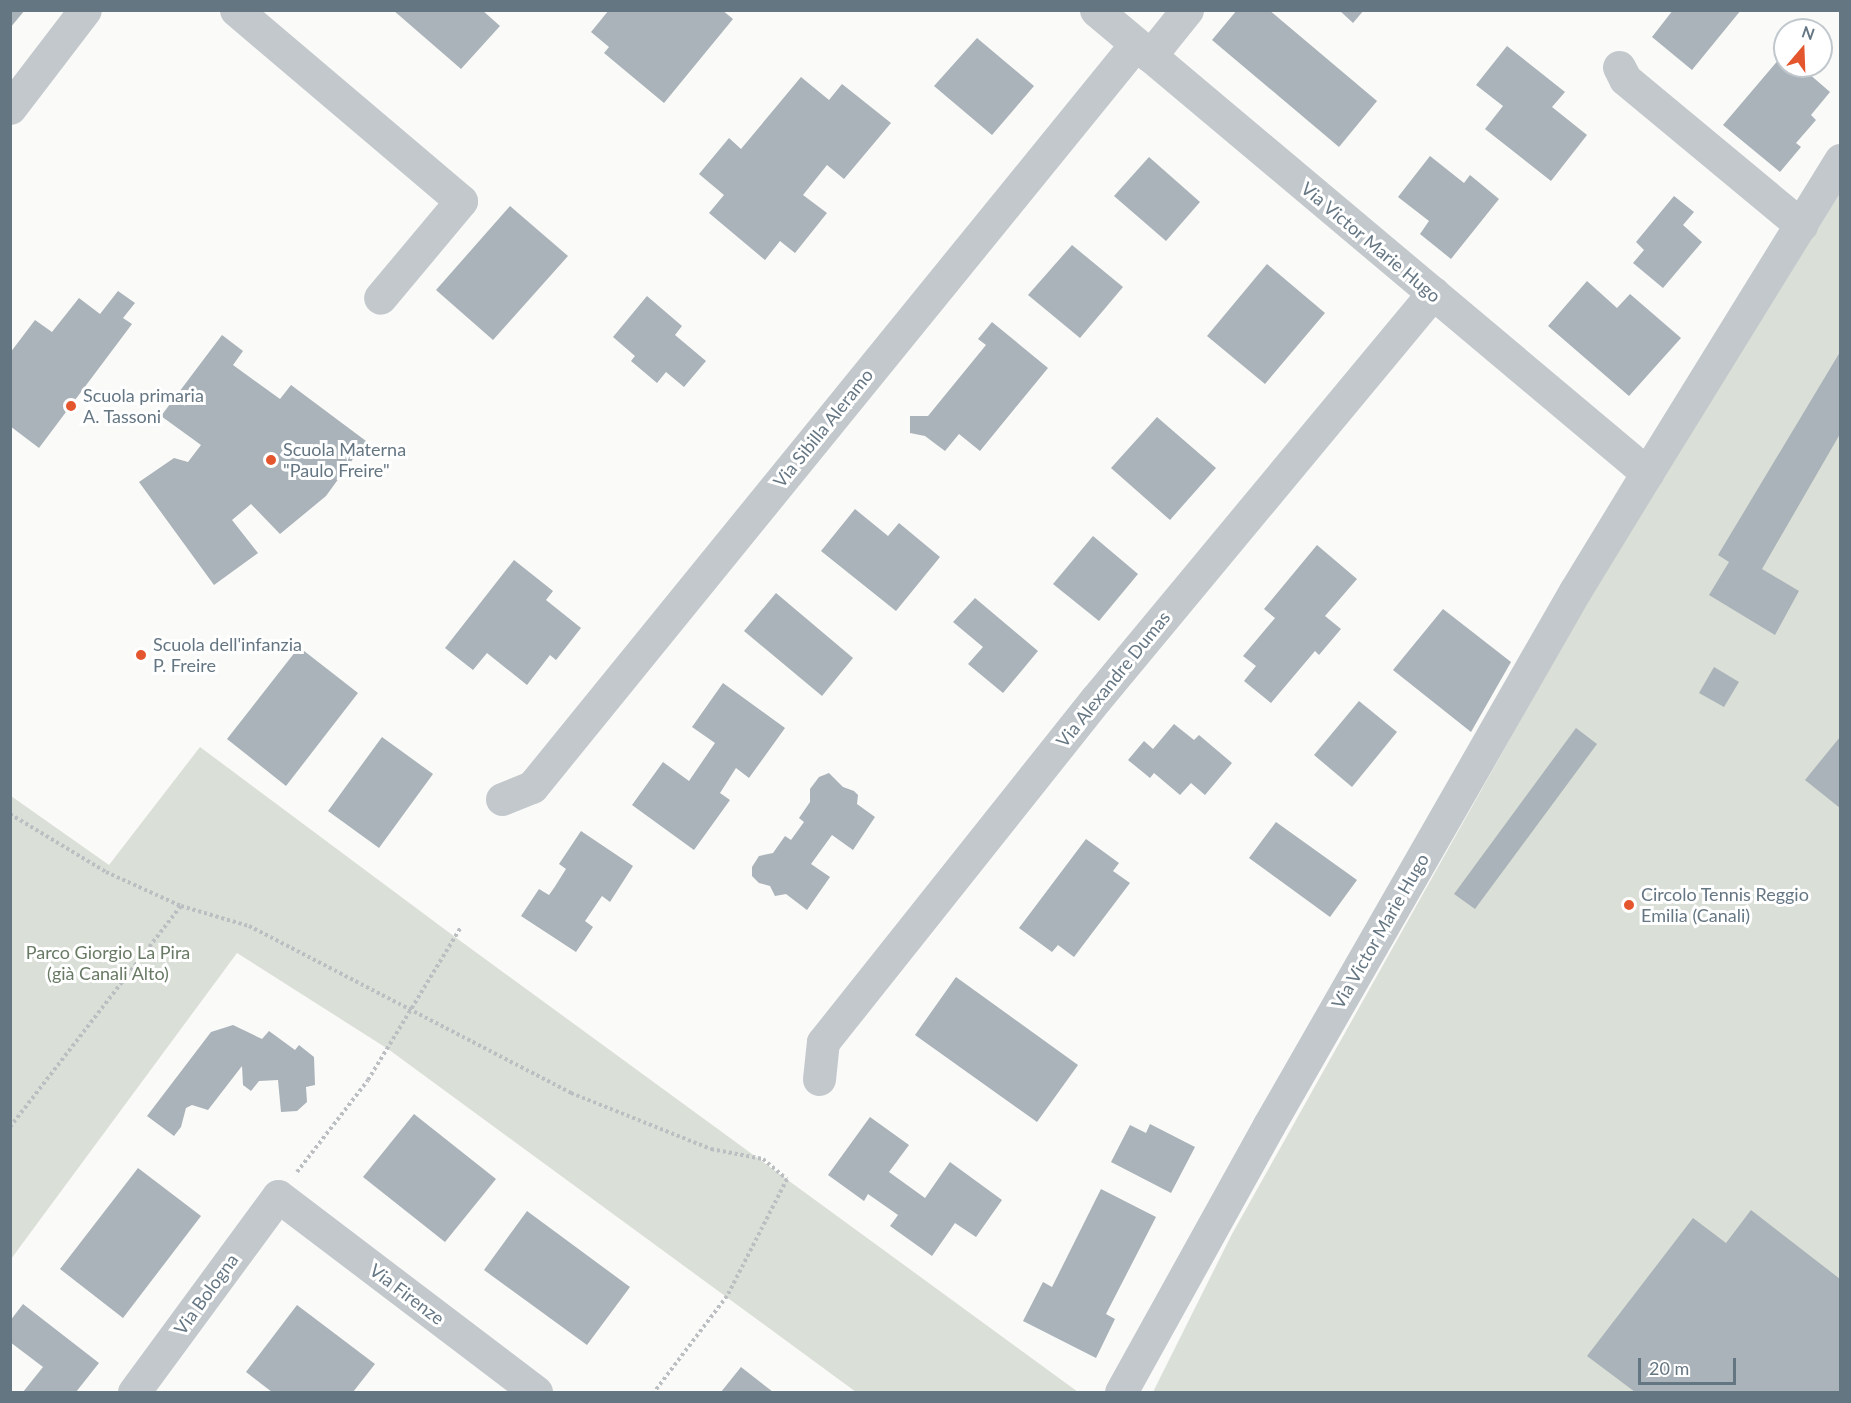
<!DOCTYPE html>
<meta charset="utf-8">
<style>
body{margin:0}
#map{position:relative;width:1851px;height:1403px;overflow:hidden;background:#fafaf8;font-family:Lato,sans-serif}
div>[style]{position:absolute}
.green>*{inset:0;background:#dadfd7}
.building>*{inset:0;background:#aab3b9}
.path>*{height:4px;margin-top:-2px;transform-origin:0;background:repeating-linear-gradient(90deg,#bbbfc2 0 3px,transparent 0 6px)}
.minor>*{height:33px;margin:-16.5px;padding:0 16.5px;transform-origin:16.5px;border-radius:16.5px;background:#c3c8cc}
.dots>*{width:16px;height:16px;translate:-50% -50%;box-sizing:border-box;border:3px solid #fff;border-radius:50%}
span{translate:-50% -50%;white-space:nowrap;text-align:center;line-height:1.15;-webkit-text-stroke:6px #fff;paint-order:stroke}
.street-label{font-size:18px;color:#657683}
.poi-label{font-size:18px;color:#657683}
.left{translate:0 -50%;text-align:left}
.park-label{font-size:18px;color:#687a64}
.frame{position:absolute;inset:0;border:12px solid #657683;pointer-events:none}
.north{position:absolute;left:1773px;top:18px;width:60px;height:60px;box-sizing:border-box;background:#fff;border:2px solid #c1c8cd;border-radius:50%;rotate:19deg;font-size:16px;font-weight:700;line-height:24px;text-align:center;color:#657683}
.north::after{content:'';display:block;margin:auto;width:21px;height:27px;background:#e4572e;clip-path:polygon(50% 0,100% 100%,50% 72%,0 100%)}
.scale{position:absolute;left:1638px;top:1358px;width:98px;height:27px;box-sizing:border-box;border:3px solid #657683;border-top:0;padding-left:8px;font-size:18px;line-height:21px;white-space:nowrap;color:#657683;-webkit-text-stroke:4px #fff;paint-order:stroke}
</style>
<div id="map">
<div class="green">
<div style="clip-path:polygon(1840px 193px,1840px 1392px,1153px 1392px,1232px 1234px,1602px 575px)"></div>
<div style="clip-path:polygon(200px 747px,455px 937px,1078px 1392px,856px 1392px,388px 1049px,237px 953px,11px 1259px,11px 796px,109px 865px)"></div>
</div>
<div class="building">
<div style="clip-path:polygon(10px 10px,25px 10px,10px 28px)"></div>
<div style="clip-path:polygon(393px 10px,482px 10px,500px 26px,461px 69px)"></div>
<div style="clip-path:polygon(609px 10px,722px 10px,733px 19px,664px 103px,604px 53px,609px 47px,591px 32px)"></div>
<div style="clip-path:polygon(1237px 10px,1269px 10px,1377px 101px,1339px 147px,1212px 40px)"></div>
<div style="clip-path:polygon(1339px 10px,1364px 10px,1353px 23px)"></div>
<div style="clip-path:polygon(1673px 10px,1741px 10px,1692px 70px,1652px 37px)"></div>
<div style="clip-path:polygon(977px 38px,1034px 86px,992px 135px,934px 86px)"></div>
<div style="clip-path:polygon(1507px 46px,1565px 92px,1552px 107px,1587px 135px,1551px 181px,1485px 129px,1503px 106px,1476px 85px)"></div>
<div style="clip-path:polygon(1785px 52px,1785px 66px,1800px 66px,1830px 92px,1811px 115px,1816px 120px,1796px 143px,1801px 147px,1780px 172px,1723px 125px)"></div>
<div style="clip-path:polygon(801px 77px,829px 100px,842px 84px,891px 123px,844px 179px,827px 165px,803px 195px,827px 213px,795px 253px,780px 241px,765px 260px,709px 213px,724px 195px,699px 174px,729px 138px,741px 149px)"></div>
<div style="clip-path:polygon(1430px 156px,1464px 183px,1470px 175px,1499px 199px,1451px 259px,1420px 234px,1429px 221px,1398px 197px)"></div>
<div style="clip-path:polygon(1149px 157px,1200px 202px,1166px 241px,1114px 196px)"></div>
<div style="clip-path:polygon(1674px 196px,1694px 212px,1683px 225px,1702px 242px,1663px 288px,1633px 263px,1644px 250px,1636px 242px)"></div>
<div style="clip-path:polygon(510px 206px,568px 256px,493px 340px,436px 290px)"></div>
<div style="clip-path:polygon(1072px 245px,1123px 287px,1080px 338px,1028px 295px)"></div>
<div style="clip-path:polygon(1267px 264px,1325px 313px,1265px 384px,1207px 336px)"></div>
<div style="clip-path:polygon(1587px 281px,1617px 308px,1630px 294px,1681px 338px,1629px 396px,1548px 326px)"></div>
<div style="clip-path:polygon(118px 291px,135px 303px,123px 318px,132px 324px,39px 448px,10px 426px,10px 353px,35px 320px,52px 332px,79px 298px,100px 314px)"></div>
<div style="clip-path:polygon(647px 296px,682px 326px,675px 335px,706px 361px,684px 387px,666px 372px,657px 383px,631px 361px,635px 356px,613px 337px)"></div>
<div style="clip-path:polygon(992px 322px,1048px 368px,980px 451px,959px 434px,945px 451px,925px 436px,910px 433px,910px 416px,928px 416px,986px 345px,978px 339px)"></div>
<div style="clip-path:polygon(222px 335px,243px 351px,233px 365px,280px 399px,291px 385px,366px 441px,326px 496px,280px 534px,251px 504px,232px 520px,258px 553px,214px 585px,139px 482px,174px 458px,188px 462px,201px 445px,161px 416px)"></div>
<div style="clip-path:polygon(1840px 352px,1840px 434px,1762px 569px,1799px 591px,1775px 635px,1709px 595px,1729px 562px,1718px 555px)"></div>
<div style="clip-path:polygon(1157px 417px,1216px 468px,1170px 520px,1111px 468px)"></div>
<div style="clip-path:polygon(855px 509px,888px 536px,899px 523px,940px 557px,896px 611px,821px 551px)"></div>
<div style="clip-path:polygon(1093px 536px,1138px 574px,1099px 621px,1053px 584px)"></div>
<div style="clip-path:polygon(1317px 545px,1357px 579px,1325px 616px,1341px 629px,1319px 655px,1315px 651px,1271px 703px,1244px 681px,1256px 666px,1243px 656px,1275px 618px,1264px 609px)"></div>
<div style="clip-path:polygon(514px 560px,553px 591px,546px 600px,581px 628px,556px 660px,550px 655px,527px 685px,487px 653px,473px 670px,445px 648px)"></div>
<div style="clip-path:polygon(776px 593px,853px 658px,822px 696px,744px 631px)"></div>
<div style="clip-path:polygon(975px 598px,1038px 651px,1003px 693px,968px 664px,983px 647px,953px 622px)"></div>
<div style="clip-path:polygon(1443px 609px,1511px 662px,1471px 732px,1393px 670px)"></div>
<div style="clip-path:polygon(299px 647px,358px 693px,286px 786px,227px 739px)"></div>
<div style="clip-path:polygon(1714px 667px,1739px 682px,1724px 707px,1699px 693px)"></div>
<div style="clip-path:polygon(723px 683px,785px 728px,749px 778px,736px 768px,720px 793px,730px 800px,694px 850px,632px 805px,663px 762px,689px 781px,715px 743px,692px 727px)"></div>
<div style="clip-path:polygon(1359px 701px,1397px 732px,1352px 787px,1314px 755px)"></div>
<div style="clip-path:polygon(1174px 724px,1194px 740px,1199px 735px,1232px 763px,1205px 795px,1191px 783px,1180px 795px,1154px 773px,1150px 778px,1128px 760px,1144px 741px,1153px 749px)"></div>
<div style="clip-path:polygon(1576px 728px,1597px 744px,1475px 909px,1454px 894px)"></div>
<div style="clip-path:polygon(382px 737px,433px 774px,379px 848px,328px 811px)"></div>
<div style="clip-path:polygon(1840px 737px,1840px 808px,1805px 780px)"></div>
<div style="clip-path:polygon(829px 773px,843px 787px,854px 791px,858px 795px,857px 804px,875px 817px,853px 850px,832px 835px,811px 864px,830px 877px,807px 910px,786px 894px,775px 896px,770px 886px,759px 883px,752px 876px,752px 867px,759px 856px,773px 853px,785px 836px,791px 840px,804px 822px,799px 818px,810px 802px,810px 789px,819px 777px)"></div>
<div style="clip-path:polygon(1276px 822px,1357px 880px,1330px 917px,1249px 858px)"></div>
<div style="clip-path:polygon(581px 831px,633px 866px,610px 902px,602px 896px,585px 921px,593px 927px,576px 952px,521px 916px,539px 889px,549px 895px,554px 888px,566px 869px,559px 864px)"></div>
<div style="clip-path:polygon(1086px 839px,1119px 863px,1113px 871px,1130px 883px,1074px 957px,1058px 945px,1052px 952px,1019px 928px)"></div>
<div style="clip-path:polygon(956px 977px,1078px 1065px,1037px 1122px,915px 1035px)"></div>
<div style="clip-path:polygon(233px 1025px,262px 1039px,269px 1031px,295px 1050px,299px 1045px,314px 1057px,315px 1085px,306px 1087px,307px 1102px,297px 1111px,281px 1112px,278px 1080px,259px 1081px,251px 1091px,243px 1085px,242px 1066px,208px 1110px,192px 1105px,186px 1108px,181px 1127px,174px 1136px,147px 1116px,211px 1032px)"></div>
<div style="clip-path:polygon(414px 1114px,496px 1179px,445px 1242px,363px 1177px)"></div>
<div style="clip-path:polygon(870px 1117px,909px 1145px,889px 1172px,925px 1198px,950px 1162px,1002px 1200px,976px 1237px,955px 1223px,932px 1256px,890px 1226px,898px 1215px,868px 1194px,864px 1201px,828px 1175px)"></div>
<div style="clip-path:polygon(1150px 1124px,1195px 1147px,1171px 1193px,1111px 1162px,1130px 1125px,1146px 1133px)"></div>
<div style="clip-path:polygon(138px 1168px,201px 1216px,123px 1318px,60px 1269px)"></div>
<div style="clip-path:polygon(1101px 1189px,1156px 1217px,1106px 1314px,1115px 1319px,1096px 1358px,1023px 1321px,1043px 1282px,1052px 1287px)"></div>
<div style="clip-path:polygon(1751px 1210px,1840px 1279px,1840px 1392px,1635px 1392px,1587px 1356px,1693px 1218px,1726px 1243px)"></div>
<div style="clip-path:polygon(527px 1211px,630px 1287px,587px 1345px,484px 1270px)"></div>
<div style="clip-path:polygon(23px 1304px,99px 1363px,76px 1392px,23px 1392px,43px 1367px,10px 1342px,10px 1321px)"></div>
<div style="clip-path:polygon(297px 1305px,375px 1364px,353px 1392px,272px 1392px,246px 1372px)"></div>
<div style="clip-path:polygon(741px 1367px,773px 1392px,721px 1392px)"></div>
</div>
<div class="path">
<div style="left:10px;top:814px;width:112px;rotate:31.1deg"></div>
<div style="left:106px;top:872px;width:82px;rotate:24.4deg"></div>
<div style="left:181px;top:906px;width:71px;rotate:16.4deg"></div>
<div style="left:249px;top:926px;width:363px;rotate:27.4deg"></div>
<div style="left:571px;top:1093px;width:151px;rotate:21.8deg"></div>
<div style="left:711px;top:1149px;width:53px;rotate:10.9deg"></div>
<div style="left:763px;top:1159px;width:31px;rotate:40deg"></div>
<div style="left:787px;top:1179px;width:131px;rotate:117.1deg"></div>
<div style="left:727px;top:1296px;width:121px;rotate:127.2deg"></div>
<div style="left:10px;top:1127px;width:279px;rotate:-52.3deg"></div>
<div style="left:297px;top:1172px;width:116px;rotate:-52.3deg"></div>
<div style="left:368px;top:1080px;width:179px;rotate:-58.7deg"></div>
</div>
<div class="minor">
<div style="left:236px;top:10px;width:295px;rotate:40.3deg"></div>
<div style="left:461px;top:201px;width:126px;rotate:129.9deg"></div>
<div style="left:1096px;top:10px;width:720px;rotate:40.04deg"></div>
<div style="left:1647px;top:473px;width:368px;rotate:-58.3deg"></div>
<div style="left:1150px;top:56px;width:59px;rotate:-51.2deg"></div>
<div style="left:1619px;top:67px;width:13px;rotate:63deg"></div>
<div style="left:1625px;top:79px;width:229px;rotate:39.7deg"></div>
<div style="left:10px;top:108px;width:123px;rotate:-52.6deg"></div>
<div style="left:502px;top:799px;width:32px;rotate:-22deg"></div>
<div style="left:532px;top:787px;width:956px;rotate:-50.9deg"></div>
<div style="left:819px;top:1079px;width:37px;rotate:-84deg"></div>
<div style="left:823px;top:1042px;width:438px;rotate:-51.5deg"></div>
<div style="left:1096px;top:699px;width:528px;rotate:-50.31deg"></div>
<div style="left:134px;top:1392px;width:243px;rotate:-53.7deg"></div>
<div style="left:278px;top:1196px;width:324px;rotate:37.2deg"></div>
<div style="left:1121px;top:1392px;width:305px;rotate:-61deg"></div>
<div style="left:1269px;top:1125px;width:615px;rotate:-60.19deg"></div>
<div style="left:1575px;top:591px;width:138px;rotate:-58.6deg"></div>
</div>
<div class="dots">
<div style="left:71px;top:406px;background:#e4572e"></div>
<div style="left:271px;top:460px;background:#e4572e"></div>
<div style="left:141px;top:655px;background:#e4572e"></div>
<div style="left:1629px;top:905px;background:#e4572e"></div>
</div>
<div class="street-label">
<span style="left:1371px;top:242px;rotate:40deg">Via Victor Marie Hugo</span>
<span style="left:823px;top:428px;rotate:-51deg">Via Sibilla Aleramo</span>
<span style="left:1113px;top:679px;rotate:-51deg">Via Alexandre Dumas</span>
<span style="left:1380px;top:931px;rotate:-60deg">Via Victor Marie Hugo</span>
<span style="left:206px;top:1294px;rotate:-54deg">Via Bologna</span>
<span style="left:407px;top:1294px;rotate:37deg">Via Firenze</span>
</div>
<div class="poi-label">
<span class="left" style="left:83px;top:406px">Scuola primaria<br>A. Tassoni</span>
<span class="left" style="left:283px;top:460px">Scuola Materna<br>"Paulo Freire"</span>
<span class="left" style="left:153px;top:655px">Scuola dell'infanzia<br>P. Freire</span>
<span class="left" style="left:1641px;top:905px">Circolo Tennis Reggio<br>Emilia (Canali)</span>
</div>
<div class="park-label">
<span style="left:108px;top:963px">Parco Giorgio La Pira<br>(già Canali Alto)</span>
</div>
<div class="frame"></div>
<div class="north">N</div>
<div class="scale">20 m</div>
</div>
